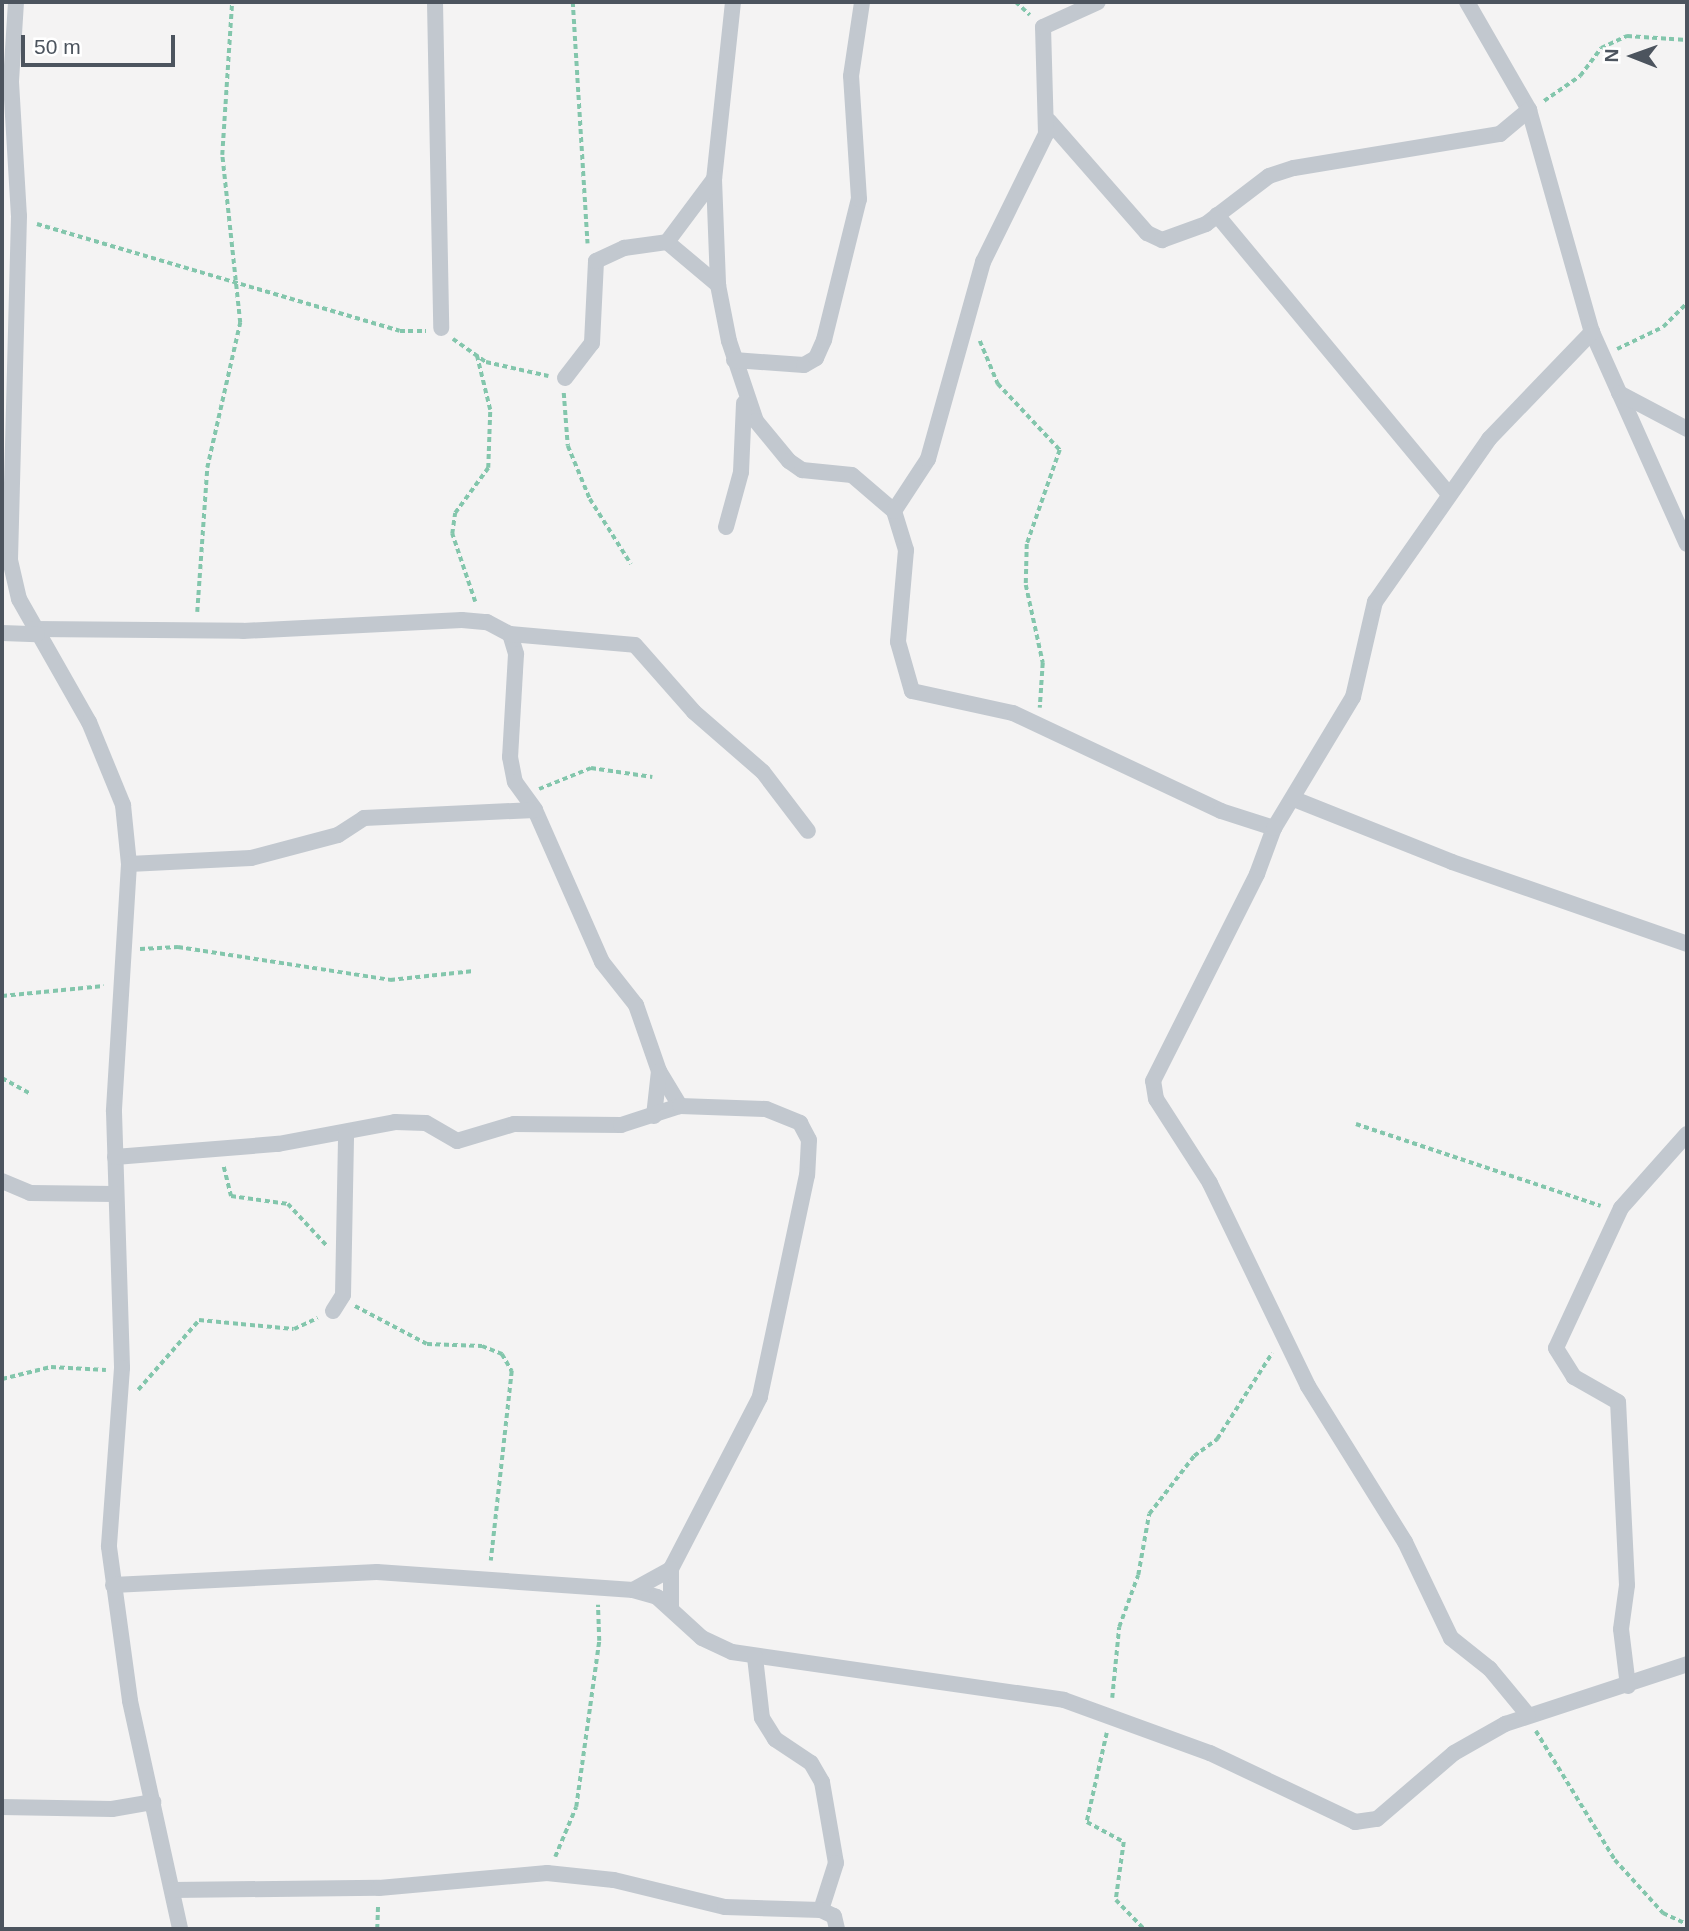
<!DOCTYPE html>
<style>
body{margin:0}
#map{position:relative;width:1689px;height:1931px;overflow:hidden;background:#f4f3f3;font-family:Arial,sans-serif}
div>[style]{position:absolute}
.path>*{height:3.5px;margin-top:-1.75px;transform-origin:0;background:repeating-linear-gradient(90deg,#83c6ac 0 5px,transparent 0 8.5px)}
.street>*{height:16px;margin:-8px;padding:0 8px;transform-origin:8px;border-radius:8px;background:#c2c8cf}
span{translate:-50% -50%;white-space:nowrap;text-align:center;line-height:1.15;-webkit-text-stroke:5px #fff;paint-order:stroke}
.frame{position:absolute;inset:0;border:4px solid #4c545e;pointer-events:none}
.north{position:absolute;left:1598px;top:21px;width:70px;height:70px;-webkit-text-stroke:5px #fff;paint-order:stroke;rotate:271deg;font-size:19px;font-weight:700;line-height:28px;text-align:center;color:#4c545e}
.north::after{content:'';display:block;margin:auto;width:24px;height:32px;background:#4c545e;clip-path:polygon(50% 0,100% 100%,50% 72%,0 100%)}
.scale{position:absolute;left:21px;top:35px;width:154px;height:32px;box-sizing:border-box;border:4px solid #4c545e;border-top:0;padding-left:9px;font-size:21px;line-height:24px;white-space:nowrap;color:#4c545e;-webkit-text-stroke:5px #fff;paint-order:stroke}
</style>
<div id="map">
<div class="path">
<div style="left:573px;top:2px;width:242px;rotate:86.5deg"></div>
<div style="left:1016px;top:2px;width:19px;rotate:43deg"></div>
<div style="left:1544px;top:101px;width:44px;rotate:-34.8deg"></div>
<div style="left:1580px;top:76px;width:35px;rotate:-53deg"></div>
<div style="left:1601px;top:48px;width:29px;rotate:-25deg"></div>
<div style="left:1627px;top:36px;width:60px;rotate:3.8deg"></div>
<div style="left:37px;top:224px;width:378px;rotate:16.4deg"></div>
<div style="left:400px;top:331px;width:26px"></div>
<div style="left:453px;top:339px;width:40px;rotate:34.9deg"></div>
<div style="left:486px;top:362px;width:64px;rotate:12.7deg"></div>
<div style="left:980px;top:341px;width:47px;rotate:67.3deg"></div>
<div style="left:998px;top:384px;width:91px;rotate:46.8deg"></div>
<div style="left:1060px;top:450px;width:100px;rotate:109.3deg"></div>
<div style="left:1027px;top:544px;width:41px;rotate:91.4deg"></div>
<div style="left:1026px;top:585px;width:80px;rotate:77.7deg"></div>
<div style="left:1043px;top:663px;width:45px;rotate:93.8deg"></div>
<div style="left:1617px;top:349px;width:51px;rotate:-25.6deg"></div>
<div style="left:1663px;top:327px;width:34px;rotate:-45deg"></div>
<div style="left:564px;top:393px;width:53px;rotate:85.7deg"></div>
<div style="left:568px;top:446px;width:57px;rotate:67.5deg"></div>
<div style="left:590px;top:499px;width:77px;rotate:57.8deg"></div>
<div style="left:475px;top:602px;width:72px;rotate:-108.7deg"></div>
<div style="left:452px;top:534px;width:21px;rotate:-82deg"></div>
<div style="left:455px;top:513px;width:56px;rotate:-53.7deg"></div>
<div style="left:488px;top:468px;width:58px;rotate:-88deg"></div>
<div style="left:490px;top:410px;width:55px;rotate:-103.8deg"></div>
<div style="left:197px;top:612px;width:144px;rotate:-86deg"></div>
<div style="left:207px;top:468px;width:149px;rotate:-77.2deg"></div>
<div style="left:240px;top:323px;width:169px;rotate:-96.1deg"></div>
<div style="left:222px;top:155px;width:153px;rotate:-86.3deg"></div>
<div style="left:539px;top:789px;width:56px;rotate:-22deg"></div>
<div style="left:591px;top:768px;width:62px;rotate:8.4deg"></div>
<div style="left:140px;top:949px;width:38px;rotate:-3deg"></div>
<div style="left:178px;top:947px;width:215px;rotate:8.8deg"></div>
<div style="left:390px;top:980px;width:84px;rotate:-6.1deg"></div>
<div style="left:2px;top:996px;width:102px;rotate:-5.6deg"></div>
<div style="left:2px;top:1078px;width:31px;rotate:29deg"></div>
<div style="left:1356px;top:1124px;width:258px;rotate:18.5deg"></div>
<div style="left:224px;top:1167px;width:30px;rotate:76deg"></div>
<div style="left:231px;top:1196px;width:58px;rotate:8deg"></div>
<div style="left:288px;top:1204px;width:57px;rotate:47.1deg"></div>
<div style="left:355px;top:1306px;width:81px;rotate:27.8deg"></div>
<div style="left:427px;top:1344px;width:55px;rotate:2.1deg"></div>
<div style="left:482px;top:1346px;width:22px;rotate:22deg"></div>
<div style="left:502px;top:1354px;width:20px;rotate:60deg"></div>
<div style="left:512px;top:1371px;width:191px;rotate:96.3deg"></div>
<div style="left:2px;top:1379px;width:50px;rotate:-13.8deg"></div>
<div style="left:51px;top:1367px;width:55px;rotate:3.1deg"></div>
<div style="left:138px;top:1390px;width:93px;rotate:-48.9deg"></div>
<div style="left:199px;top:1320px;width:95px;rotate:5.4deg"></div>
<div style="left:294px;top:1329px;width:26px;rotate:-25deg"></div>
<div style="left:1112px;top:1698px;width:71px;rotate:-84.4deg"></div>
<div style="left:1119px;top:1627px;width:55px;rotate:-69.9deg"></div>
<div style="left:1138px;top:1575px;width:62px;rotate:-79.8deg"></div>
<div style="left:1149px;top:1514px;width:73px;rotate:-52.2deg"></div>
<div style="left:1194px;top:1456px;width:29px;rotate:-36deg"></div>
<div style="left:1217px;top:1439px;width:102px;rotate:-57.4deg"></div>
<div style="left:1536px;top:1731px;width:151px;rotate:58.5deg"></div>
<div style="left:1615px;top:1860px;width:72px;rotate:47.8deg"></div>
<div style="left:1663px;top:1913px;width:26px;rotate:25deg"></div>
<div style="left:1107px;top:1733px;width:91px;rotate:102.7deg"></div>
<div style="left:1087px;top:1822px;width:42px;rotate:28.4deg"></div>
<div style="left:1124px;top:1842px;width:59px;rotate:97.9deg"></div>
<div style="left:1116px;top:1900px;width:40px;rotate:46deg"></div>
<div style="left:555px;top:1857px;width:54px;rotate:-67.2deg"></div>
<div style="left:576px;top:1807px;width:168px;rotate:-82.1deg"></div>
<div style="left:599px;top:1641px;width:36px;rotate:-92deg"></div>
<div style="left:377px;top:1929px;width:25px;rotate:-88deg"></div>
</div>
<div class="street">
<div style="left:16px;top:2px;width:80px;rotate:93.6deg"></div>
<div style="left:11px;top:82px;width:134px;rotate:86.6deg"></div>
<div style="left:19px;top:216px;width:344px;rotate:91.5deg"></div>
<div style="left:10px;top:560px;width:40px;rotate:77deg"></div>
<div style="left:19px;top:599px;width:142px;rotate:60.4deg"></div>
<div style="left:89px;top:722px;width:90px;rotate:67.7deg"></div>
<div style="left:123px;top:805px;width:59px;rotate:84.2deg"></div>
<div style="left:129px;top:864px;width:248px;rotate:93.5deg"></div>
<div style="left:114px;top:1112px;width:256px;rotate:88.2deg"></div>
<div style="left:122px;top:1368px;width:179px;rotate:94.2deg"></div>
<div style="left:109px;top:1547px;width:155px;rotate:82.2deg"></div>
<div style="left:130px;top:1701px;width:233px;rotate:77.6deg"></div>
<div style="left:435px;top:2px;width:326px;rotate:88.9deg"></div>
<div style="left:733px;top:2px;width:178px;rotate:96.1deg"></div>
<div style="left:714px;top:179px;width:106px;rotate:87.8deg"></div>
<div style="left:718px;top:285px;width:57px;rotate:78.9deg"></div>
<div style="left:729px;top:341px;width:84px;rotate:71.4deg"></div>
<div style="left:756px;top:421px;width:52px;rotate:50.5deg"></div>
<div style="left:789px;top:461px;width:16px;rotate:35deg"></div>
<div style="left:802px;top:470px;width:50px;rotate:5.7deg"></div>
<div style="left:852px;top:475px;width:55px;rotate:40.6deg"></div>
<div style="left:894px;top:511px;width:41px;rotate:72.9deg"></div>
<div style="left:906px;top:550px;width:92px;rotate:95deg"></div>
<div style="left:898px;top:642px;width:51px;rotate:74.1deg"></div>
<div style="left:912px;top:691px;width:103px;rotate:12.3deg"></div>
<div style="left:1013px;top:713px;width:230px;rotate:25.2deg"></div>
<div style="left:1221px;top:811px;width:56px;rotate:17.8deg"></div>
<div style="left:1467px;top:2px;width:125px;rotate:60.1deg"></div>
<div style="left:1529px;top:110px;width:231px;rotate:74.2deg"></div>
<div style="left:1592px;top:332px;width:232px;rotate:65.9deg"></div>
<div style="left:1049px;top:121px;width:149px;rotate:48.8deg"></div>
<div style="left:1147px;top:233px;width:17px;rotate:25deg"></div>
<div style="left:1162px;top:240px;width:47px;rotate:-20deg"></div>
<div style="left:1206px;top:224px;width:79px;rotate:-37.3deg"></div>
<div style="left:1269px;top:176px;width:26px;rotate:-18deg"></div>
<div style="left:1294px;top:168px;width:209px;rotate:-9.4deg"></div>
<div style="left:1500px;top:134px;width:38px;rotate:-40deg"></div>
<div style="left:1217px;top:215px;width:361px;rotate:50.3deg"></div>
<div style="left:667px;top:242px;width:67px;rotate:40.1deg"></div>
<div style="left:734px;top:360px;width:70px;rotate:4.1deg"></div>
<div style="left:804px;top:365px;width:14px;rotate:-30deg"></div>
<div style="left:816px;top:358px;width:20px;rotate:-66deg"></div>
<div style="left:824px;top:340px;width:145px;rotate:-76.1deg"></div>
<div style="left:859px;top:199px;width:123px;rotate:-93.7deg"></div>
<div style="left:851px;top:76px;width:75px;rotate:-81.5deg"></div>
<div style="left:565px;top:378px;width:44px;rotate:-52.4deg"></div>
<div style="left:592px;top:343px;width:82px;rotate:-87.2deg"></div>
<div style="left:596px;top:261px;width:31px;rotate:-25deg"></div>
<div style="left:624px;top:248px;width:43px;rotate:-7.9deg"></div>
<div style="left:667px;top:242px;width:79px;rotate:-53.3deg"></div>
<div style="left:1619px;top:393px;width:77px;rotate:27.9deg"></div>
<div style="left:894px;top:511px;width:62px;rotate:-56.8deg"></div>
<div style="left:928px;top:459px;width:205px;rotate:-74.4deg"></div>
<div style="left:983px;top:262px;width:143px;rotate:-63.8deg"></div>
<div style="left:1046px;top:134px;width:107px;rotate:-91.6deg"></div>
<div style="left:1043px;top:27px;width:60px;rotate:-24.4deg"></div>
<div style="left:726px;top:527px;width:57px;rotate:-74.7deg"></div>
<div style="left:741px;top:472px;width:69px;rotate:-87.5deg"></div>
<div style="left:34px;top:629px;width:209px;rotate:0.5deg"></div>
<div style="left:243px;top:631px;width:219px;rotate:-2.9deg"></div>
<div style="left:462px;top:620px;width:25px;rotate:5deg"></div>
<div style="left:487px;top:622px;width:26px;rotate:28deg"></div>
<div style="left:510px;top:634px;width:21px;rotate:73deg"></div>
<div style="left:516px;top:654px;width:103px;rotate:93.3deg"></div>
<div style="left:510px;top:757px;width:25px;rotate:79deg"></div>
<div style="left:515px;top:782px;width:34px;rotate:54deg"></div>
<div style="left:535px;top:810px;width:166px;rotate:66.2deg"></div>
<div style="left:602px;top:962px;width:55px;rotate:51.7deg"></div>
<div style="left:636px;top:1005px;width:70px;rotate:70.8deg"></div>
<div style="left:659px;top:1071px;width:41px;rotate:59deg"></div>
<div style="left:2px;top:633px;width:35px;rotate:2deg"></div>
<div style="left:510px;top:634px;width:125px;rotate:5deg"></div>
<div style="left:635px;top:645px;width:89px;rotate:48.6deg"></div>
<div style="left:694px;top:712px;width:91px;rotate:41deg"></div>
<div style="left:763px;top:772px;width:74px;rotate:52.7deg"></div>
<div style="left:1294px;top:799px;width:170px;rotate:21.7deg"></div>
<div style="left:1452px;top:862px;width:249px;rotate:19.2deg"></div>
<div style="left:129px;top:864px;width:122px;rotate:-2.8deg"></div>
<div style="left:251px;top:858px;width:90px;rotate:-14.8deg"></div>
<div style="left:338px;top:835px;width:31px;rotate:-33deg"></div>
<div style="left:364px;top:818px;width:171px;rotate:-2.7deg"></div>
<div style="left:654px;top:1116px;width:45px;rotate:-83.7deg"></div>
<div style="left:115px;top:1157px;width:164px;rotate:-4.6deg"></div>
<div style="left:278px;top:1144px;width:119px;rotate:-10.6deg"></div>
<div style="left:395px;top:1122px;width:31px;rotate:2deg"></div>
<div style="left:426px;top:1123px;width:36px;rotate:30deg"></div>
<div style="left:457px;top:1141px;width:59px;rotate:-16.6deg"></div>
<div style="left:514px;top:1124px;width:107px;rotate:0.5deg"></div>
<div style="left:621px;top:1125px;width:62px;rotate:-17.9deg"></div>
<div style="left:680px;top:1106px;width:86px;rotate:2deg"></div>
<div style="left:766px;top:1109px;width:37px;rotate:22deg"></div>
<div style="left:800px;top:1123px;width:19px;rotate:62deg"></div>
<div style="left:809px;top:1140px;width:35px;rotate:93deg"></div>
<div style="left:807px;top:1175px;width:227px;rotate:102deg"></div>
<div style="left:760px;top:1397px;width:194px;rotate:117.4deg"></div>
<div style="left:671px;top:1569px;width:38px;rotate:90deg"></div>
<div style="left:2px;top:1181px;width:30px;rotate:23deg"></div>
<div style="left:30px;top:1193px;width:85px;rotate:0.7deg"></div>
<div style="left:333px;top:1311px;width:19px;rotate:-58deg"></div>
<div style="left:343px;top:1295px;width:160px;rotate:-88.9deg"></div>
<div style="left:113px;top:1585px;width:264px;rotate:-2.8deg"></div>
<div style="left:377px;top:1572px;width:257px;rotate:4deg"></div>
<div style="left:633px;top:1590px;width:25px;rotate:16deg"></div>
<div style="left:657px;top:1597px;width:61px;rotate:42.3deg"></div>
<div style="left:702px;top:1638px;width:33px;rotate:25deg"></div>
<div style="left:732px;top:1652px;width:335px;rotate:8.2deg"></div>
<div style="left:1064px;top:1700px;width:155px;rotate:20deg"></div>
<div style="left:1210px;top:1753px;width:161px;rotate:25.4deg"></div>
<div style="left:1355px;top:1822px;width:22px;rotate:-8deg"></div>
<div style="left:1377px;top:1819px;width:101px;rotate:-40.6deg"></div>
<div style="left:1454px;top:1753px;width:59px;rotate:-29.6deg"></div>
<div style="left:1505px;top:1724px;width:192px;rotate:-18.2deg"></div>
<div style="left:633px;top:1590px;width:43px;rotate:-28.9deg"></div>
<div style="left:755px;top:1657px;width:61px;rotate:83.5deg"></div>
<div style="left:762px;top:1718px;width:25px;rotate:58deg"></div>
<div style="left:775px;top:1739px;width:43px;rotate:33.7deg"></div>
<div style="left:811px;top:1763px;width:22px;rotate:60deg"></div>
<div style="left:822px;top:1782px;width:82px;rotate:80.2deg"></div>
<div style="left:836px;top:1863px;width:49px;rotate:107.7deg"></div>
<div style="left:1628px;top:1686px;width:57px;rotate:-97deg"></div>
<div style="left:1621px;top:1629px;width:44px;rotate:-82.2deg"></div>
<div style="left:1627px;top:1585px;width:183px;rotate:-92.8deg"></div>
<div style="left:1618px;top:1402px;width:51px;rotate:-150.4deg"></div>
<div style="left:1574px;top:1377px;width:34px;rotate:-122deg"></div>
<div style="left:1556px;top:1348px;width:154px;rotate:-65.1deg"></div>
<div style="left:1621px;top:1208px;width:99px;rotate:-48.3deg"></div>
<div style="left:1528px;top:1715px;width:60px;rotate:-129.6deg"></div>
<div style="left:1490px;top:1669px;width:50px;rotate:-141.5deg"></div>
<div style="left:1451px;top:1638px;width:106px;rotate:-115.6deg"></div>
<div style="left:1405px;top:1542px;width:184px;rotate:-121.9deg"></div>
<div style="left:1308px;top:1386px;width:225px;rotate:-115.8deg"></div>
<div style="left:1210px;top:1183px;width:100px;rotate:-122.7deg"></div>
<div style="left:1156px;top:1099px;width:18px;rotate:-99deg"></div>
<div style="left:1153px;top:1081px;width:232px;rotate:-63.3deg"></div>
<div style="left:1257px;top:874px;width:49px;rotate:-69.7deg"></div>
<div style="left:1274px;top:828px;width:153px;rotate:-58.9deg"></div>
<div style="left:1353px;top:697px;width:98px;rotate:-77deg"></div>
<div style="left:1375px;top:602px;width:199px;rotate:-55deg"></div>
<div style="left:1489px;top:439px;width:149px;rotate:-46.1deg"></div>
<div style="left:2px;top:1807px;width:110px;rotate:1deg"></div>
<div style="left:112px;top:1809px;width:42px;rotate:-9.7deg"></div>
<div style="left:172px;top:1890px;width:207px;rotate:-0.6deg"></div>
<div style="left:379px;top:1888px;width:169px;rotate:-5.1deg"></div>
<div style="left:547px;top:1873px;width:67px;rotate:6deg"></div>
<div style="left:614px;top:1880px;width:114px;rotate:13.7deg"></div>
<div style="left:725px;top:1907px;width:96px;rotate:1.8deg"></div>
<div style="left:821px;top:1910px;width:14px;rotate:25deg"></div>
<div style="left:834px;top:1916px;width:13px;rotate:77deg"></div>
</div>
<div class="frame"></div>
<div class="north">N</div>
<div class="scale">50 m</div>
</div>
